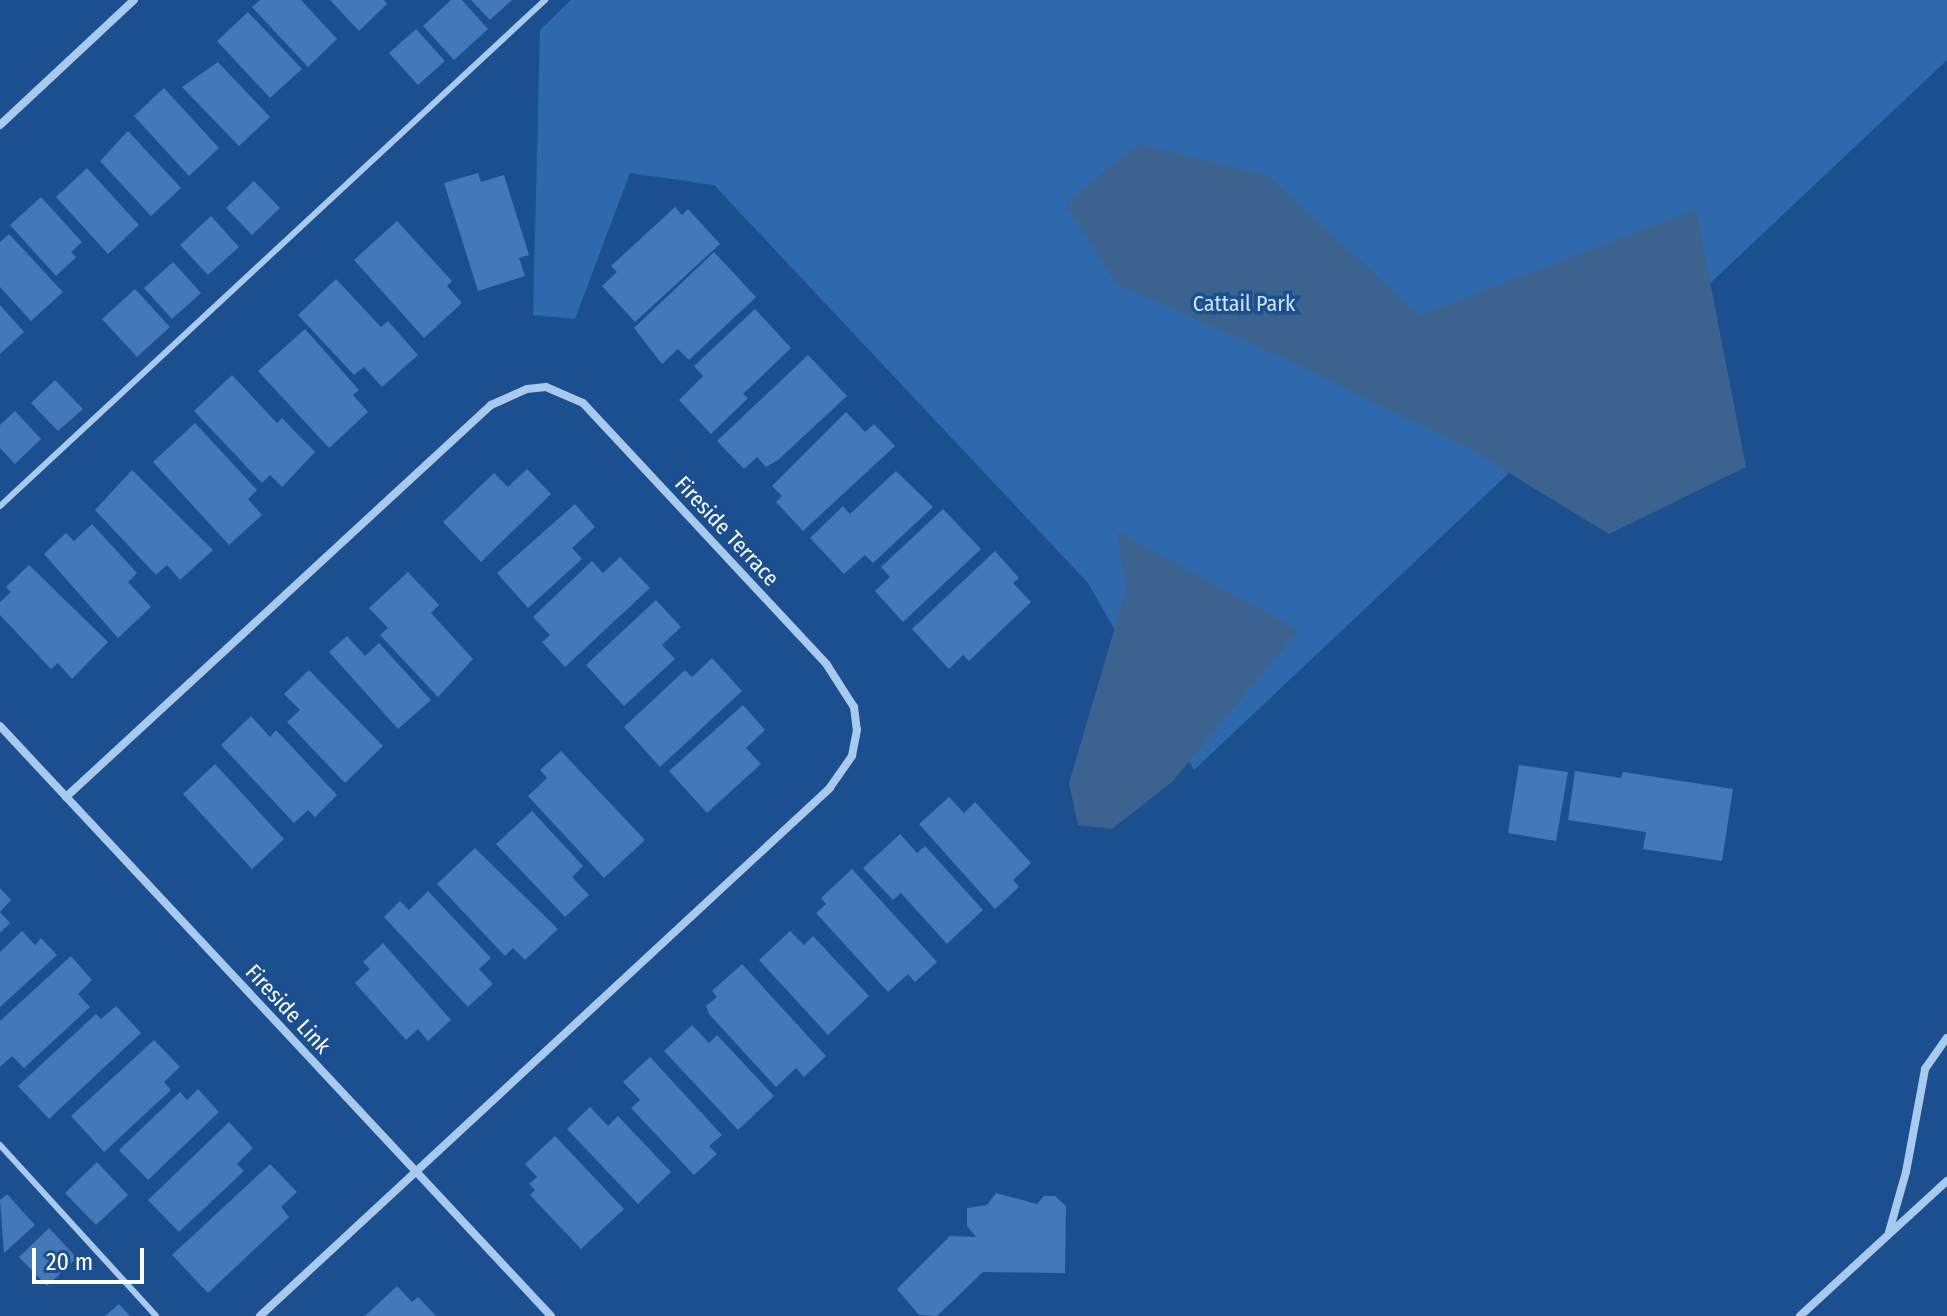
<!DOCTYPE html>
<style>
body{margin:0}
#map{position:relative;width:1947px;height:1316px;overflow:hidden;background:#1b4f8f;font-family:"Fira Sans Condensed",sans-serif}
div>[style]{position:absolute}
.green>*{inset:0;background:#2e69ad}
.water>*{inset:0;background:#3c6290}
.building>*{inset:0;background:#4478b7}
.lane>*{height:6px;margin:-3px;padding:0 3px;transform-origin:3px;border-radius:3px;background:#a9c9ee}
.street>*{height:8px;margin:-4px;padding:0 4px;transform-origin:4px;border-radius:4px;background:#a9c9ee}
span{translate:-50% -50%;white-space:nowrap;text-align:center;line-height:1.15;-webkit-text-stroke:7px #1b4f8f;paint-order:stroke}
.park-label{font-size:22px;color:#cfe3fa}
.street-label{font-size:22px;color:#fff}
.scale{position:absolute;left:32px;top:1248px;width:112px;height:36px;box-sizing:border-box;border:4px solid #fff;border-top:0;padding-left:10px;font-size:24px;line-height:28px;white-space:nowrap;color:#fff;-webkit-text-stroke:6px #1b4f8f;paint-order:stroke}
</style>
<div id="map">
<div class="green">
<div style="clip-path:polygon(571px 0,1947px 0,1947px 60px,1194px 770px,1088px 583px,714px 185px,630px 173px,575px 319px,533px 315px,540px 30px)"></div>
</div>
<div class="water">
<div style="clip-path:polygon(1138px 144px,1267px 175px,1420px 315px,1696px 209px,1746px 467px,1609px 534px,1471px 450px,1272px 353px,1117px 285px,1065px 204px)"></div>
<div style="clip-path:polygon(1117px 531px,1299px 630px,1173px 781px,1112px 829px,1078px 825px,1069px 783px,1126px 590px)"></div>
</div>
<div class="building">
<div style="clip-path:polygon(260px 0,301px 0,337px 39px,308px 67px,252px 7px)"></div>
<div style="clip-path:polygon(330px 0,384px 0,387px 4px,359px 31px)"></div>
<div style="clip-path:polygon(451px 0,462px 0,488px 29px,454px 60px,423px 26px)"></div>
<div style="clip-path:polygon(471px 0,512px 0,490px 20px)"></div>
<div style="clip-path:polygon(248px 12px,302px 69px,270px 98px,217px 41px)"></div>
<div style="clip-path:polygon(416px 29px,445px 61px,418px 85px,389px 53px)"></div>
<div style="clip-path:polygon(218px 62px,270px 117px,239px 146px,182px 87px)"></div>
<div style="clip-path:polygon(164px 88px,219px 148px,189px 176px,134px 116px)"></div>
<div style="clip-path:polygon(128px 131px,181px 188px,151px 216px,100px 161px)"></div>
<div style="clip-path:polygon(87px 168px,139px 225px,108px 254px,56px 197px)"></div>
<div style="clip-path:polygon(478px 173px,481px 182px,504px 175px,529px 255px,519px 258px,525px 276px,478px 291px,444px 183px)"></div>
<div style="clip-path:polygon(254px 181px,280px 208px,252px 235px,226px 208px)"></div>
<div style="clip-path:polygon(41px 197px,82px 242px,71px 252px,76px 257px,56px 276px,10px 225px)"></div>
<div style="clip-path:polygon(675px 207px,682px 215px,688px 209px,720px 244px,635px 322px,602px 286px,617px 272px,611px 266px)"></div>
<div style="clip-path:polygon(211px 216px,239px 247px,208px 275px,180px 245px)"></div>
<div style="clip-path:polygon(397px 221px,452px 281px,447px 286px,462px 303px,424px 338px,354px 260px)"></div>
<div style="clip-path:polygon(9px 234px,63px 292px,31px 321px,0 287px,0 242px)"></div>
<div style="clip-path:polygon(714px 252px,756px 297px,689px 360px,678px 349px,662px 364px,634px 328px)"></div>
<div style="clip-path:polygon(173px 262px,201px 293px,172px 319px,144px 288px)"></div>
<div style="clip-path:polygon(336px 279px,381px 327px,388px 321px,418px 355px,382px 387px,364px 367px,354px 375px,298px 315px)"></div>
<div style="clip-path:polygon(135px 289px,170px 327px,137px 357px,102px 319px)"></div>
<div style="clip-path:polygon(0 305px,24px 332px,0 354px)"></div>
<div style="clip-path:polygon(755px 309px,791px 348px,743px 394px,748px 398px,711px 434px,679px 400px,703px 376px,694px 366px)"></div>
<div style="clip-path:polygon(305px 329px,359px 390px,353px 395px,368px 412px,329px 448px,258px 371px)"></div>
<div style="clip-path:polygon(808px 355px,847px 396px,778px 460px,766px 467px,757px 457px,744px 469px,717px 441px)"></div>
<div style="clip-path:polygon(232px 375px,277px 423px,282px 418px,315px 452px,282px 487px,270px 475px,262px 483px,194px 411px)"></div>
<div style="clip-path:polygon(55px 380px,83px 409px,58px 431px,31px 403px)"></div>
<div style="clip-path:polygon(15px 411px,41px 439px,15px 464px,0 448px,0 425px)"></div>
<div style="clip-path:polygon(846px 412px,865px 432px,874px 424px,895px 446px,803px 531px,776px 502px,782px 496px,772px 486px)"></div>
<div style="clip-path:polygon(195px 423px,257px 490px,248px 499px,262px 515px,229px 545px,153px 462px)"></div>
<div style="clip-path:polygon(527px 469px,551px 494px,481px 562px,443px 522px,494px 473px,508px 487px)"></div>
<div style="clip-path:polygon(132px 470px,213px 550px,180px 580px,167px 565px,156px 575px,95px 510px)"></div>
<div style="clip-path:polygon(896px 471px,933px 507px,873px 563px,865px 555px,844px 574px,810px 538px,843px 506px,850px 514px)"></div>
<div style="clip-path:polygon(575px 504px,595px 527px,572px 548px,582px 559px,528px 608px,497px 573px)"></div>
<div style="clip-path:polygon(943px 509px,981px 549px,903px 622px,875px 591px,890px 577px,881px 567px)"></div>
<div style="clip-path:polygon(92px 524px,137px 573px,128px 582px,151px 607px,118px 638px,44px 554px,66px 533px,74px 541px)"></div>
<div style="clip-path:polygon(995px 551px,1019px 578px,1013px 583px,1031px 602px,969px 661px,963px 655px,949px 669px,912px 629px)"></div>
<div style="clip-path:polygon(620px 557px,650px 588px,565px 667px,542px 642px,550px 635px,533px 617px,592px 561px,603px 573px)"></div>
<div style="clip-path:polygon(29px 565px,108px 642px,72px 679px,58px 663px,51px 669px,0 615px,0 602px,11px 592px,6px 587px)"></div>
<div style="clip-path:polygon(408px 572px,439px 605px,431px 613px,473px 659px,438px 697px,380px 635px,388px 628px,369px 608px)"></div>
<div style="clip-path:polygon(656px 600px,681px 627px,662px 645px,675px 659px,624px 706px,586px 665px)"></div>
<div style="clip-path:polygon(347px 636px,365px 656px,379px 643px,431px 700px,398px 729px,329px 652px)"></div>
<div style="clip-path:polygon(712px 658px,742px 691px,660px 767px,624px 727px,685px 670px,692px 677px)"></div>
<div style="clip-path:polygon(309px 670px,383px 746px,345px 783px,287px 722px,300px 710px,284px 694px)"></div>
<div style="clip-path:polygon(743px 705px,765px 730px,746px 748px,761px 764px,707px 813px,669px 771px)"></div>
<div style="clip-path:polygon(251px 716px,270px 737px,276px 730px,337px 795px,315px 817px,308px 810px,294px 823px,221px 745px)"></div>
<div style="clip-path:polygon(561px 751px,645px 840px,604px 878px,528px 796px,547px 778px,540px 770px)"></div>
<div style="clip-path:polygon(215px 764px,284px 839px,252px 869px,183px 794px)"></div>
<div style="clip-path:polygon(1519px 765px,1568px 772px,1556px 841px,1508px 833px)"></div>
<div style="clip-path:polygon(1575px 771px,1621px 778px,1623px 772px,1733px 789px,1722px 861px,1643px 849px,1646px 832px,1568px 820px)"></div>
<div style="clip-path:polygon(949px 797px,964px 813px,975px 802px,1031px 863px,1013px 880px,1019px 887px,995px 909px,919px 824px)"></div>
<div style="clip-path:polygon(532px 811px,583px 866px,572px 877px,589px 895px,565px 917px,496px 844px)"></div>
<div style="clip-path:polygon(900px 834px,917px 853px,925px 846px,983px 910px,947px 944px,901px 893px,893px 900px,863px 868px)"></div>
<div style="clip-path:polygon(475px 848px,558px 929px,525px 960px,513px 948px,505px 956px,437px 884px)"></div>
<div style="clip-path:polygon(852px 869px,937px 962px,915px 982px,908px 974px,888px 992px,816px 913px,826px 904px,821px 898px)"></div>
<div style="clip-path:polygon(0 888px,11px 900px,0 912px,10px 923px,0 933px)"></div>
<div style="clip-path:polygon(428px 891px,491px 958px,479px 969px,493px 984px,468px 1007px,384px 917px,400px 901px,409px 910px)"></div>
<div style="clip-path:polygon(22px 931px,35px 945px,41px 938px,57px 955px,0 1007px,0 952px)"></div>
<div style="clip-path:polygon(790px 931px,804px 945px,813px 936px,869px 996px,828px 1035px,759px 960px)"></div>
<div style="clip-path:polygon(383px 943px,451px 1020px,428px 1041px,418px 1029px,406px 1040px,355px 983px,370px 969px,363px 962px)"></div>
<div style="clip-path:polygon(71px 956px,92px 980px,78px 994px,90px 1007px,24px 1068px,12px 1056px,0 1067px,0 1021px)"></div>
<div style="clip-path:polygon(742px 964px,826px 1056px,804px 1077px,796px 1068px,776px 1087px,709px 1014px,706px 1006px,717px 997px,712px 991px)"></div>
<div style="clip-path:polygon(116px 1006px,141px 1033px,49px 1119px,18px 1086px,96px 1014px,101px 1019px)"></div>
<div style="clip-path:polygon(692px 1025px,709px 1043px,717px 1035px,774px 1096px,738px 1130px,664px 1051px)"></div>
<div style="clip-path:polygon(154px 1040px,180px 1067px,164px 1082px,171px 1090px,104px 1152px,71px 1116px)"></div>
<div style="clip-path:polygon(650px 1057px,722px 1135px,709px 1146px,717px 1154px,694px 1175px,631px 1108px,640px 1100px,623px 1082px)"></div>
<div style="clip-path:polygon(198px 1089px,219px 1112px,148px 1180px,119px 1150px,180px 1092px,187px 1100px)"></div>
<div style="clip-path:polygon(590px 1107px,608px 1126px,618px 1116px,671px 1172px,638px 1204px,567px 1129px)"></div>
<div style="clip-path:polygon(229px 1122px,253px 1148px,237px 1164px,244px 1171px,179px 1232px,148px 1200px)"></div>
<div style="clip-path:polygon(555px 1136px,624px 1209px,581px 1249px,530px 1195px,535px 1190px,529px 1184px,537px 1177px,525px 1164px)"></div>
<div style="clip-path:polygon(97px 1162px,128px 1195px,96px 1225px,65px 1193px)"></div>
<div style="clip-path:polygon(270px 1164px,297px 1192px,281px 1207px,289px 1217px,208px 1293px,172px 1255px)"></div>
<div style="clip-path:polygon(996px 1193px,1037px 1204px,1044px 1196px,1055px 1196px,1066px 1206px,1065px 1273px,983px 1272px,937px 1316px,919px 1315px,897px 1289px,950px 1236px,976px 1237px,967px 1226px,967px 1208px,987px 1205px)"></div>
<div style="clip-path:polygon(7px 1194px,35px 1225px,4px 1253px,0 1200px)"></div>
<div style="clip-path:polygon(49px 1228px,77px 1258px,47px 1286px,19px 1257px)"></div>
<div style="clip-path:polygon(397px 1286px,412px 1302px,418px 1297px,436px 1316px,365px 1316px)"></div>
<div style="clip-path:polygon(119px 1304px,130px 1316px,105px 1316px)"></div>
</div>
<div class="lane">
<div style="left:0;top:506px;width:744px;rotate:-42.87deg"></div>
<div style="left:0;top:1145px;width:231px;rotate:47.6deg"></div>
</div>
<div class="street">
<div style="left:0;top:125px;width:183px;rotate:-43deg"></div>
<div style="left:0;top:726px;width:807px;rotate:46.96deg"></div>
<div style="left:66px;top:797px;width:578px;rotate:-42.69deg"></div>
<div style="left:491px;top:405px;width:39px;rotate:-24deg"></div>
<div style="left:527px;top:389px;width:19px;rotate:-6deg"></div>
<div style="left:546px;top:387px;width:40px;rotate:23.4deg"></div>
<div style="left:583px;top:403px;width:358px;rotate:47deg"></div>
<div style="left:827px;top:665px;width:50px;rotate:57.3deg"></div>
<div style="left:854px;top:707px;width:23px;rotate:83deg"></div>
<div style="left:857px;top:730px;width:26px;rotate:101deg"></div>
<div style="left:852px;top:756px;width:39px;rotate:125deg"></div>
<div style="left:830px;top:788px;width:777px;rotate:137.19deg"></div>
<div style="left:1889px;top:1232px;width:62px;rotate:-74.2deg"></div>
<div style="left:1906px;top:1172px;width:105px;rotate:-79.5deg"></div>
<div style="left:1925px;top:1069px;width:38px;rotate:-55deg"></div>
<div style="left:1800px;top:1316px;width:200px;rotate:-42.6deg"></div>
</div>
<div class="park-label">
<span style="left:1244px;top:304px">Cattail Park</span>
</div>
<div class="street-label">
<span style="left:727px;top:531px;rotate:47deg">Fireside Terrace</span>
<span style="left:288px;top:1009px;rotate:47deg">Fireside Link</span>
</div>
<div class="scale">20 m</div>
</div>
